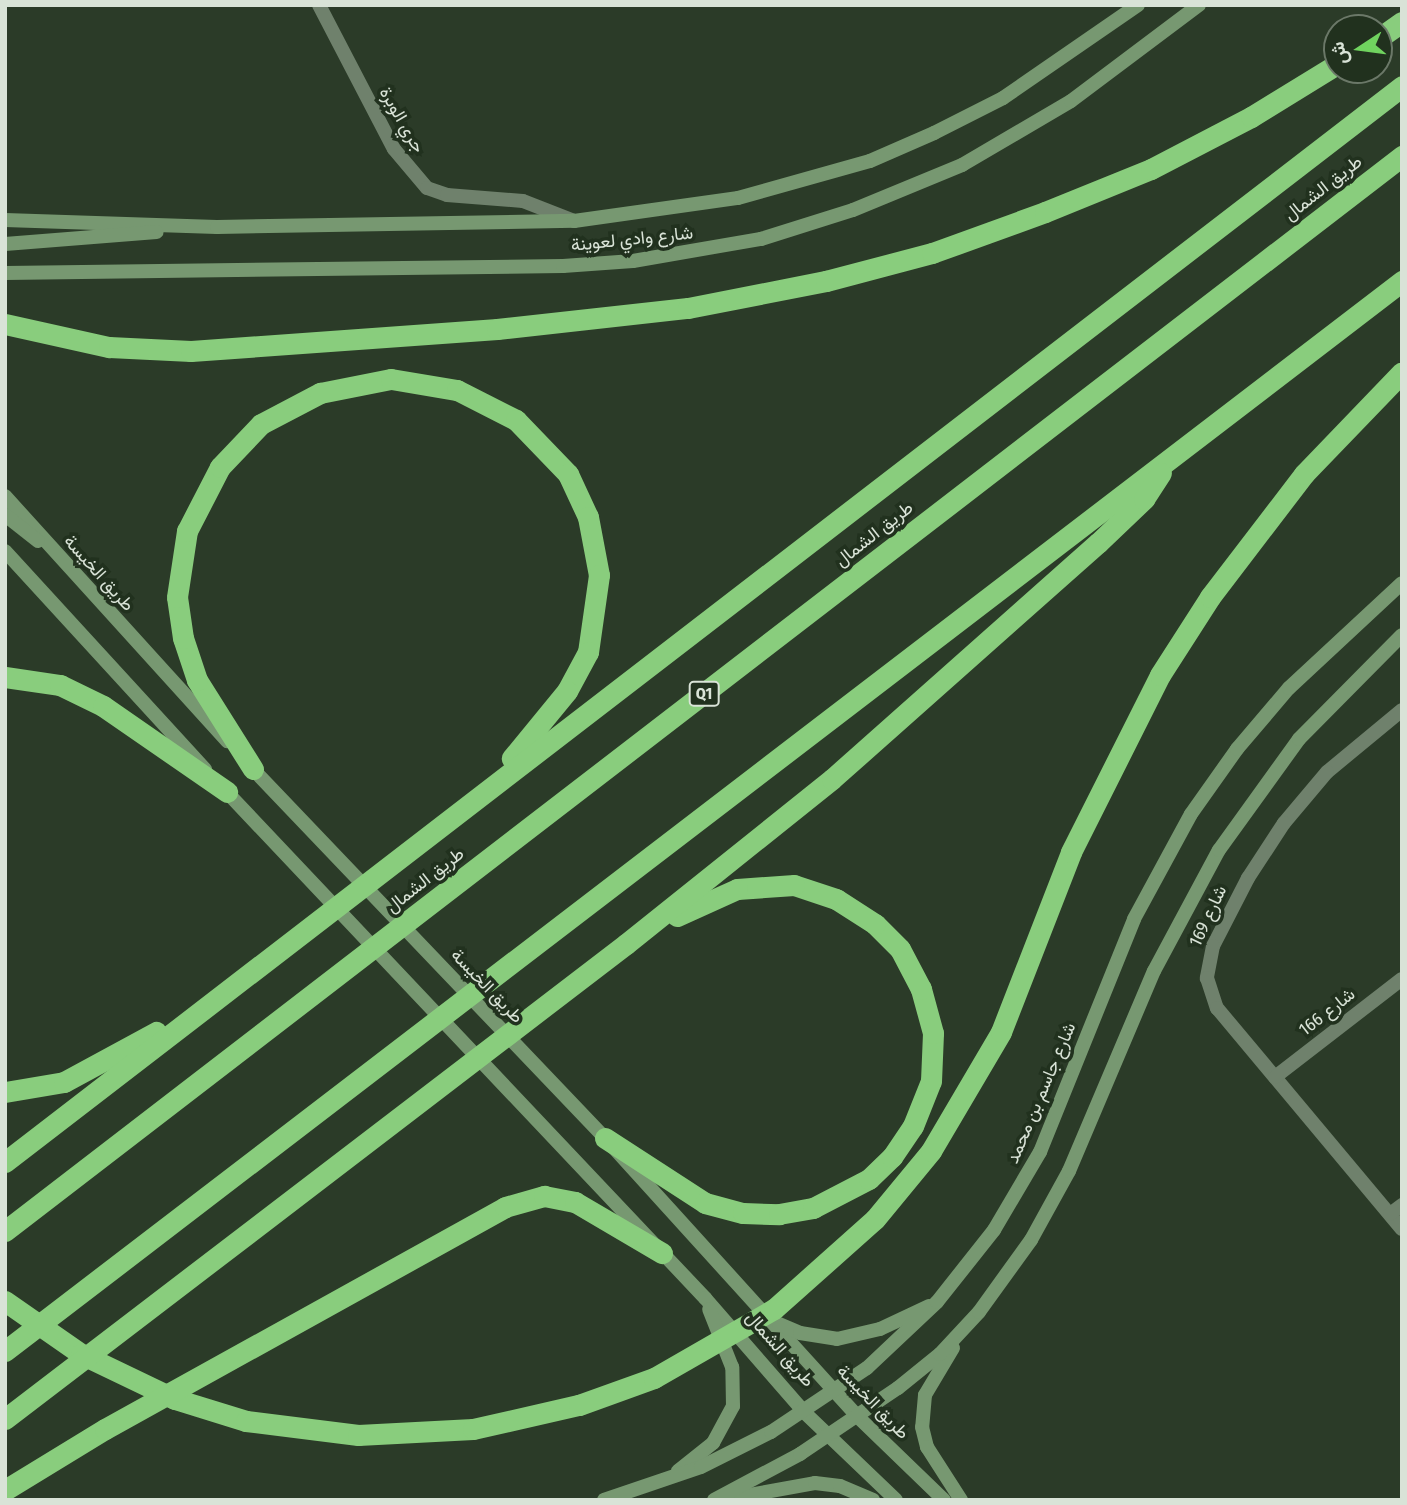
<!DOCTYPE html>
<meta charset="utf-8">
<style>
body{margin:0}
#map{position:relative;width:1407px;height:1505px;overflow:hidden;background:#2b3b28;font-family:"Fira Sans Condensed",Vazirmatn,sans-serif}
div>[style]{position:absolute}
.street>*{height:14px;margin:-7px;padding:0 7px;transform-origin:7px;border-radius:7px;background:#6f816c}
.secondary>*{height:14px;margin:-7px;padding:0 7px;transform-origin:7px;border-radius:7px;background:#779871}
.highway>*{height:21px;margin:-10.5px;padding:0 10.5px;transform-origin:10.5px;border-radius:10.5px;background:#89cd7d}
span{translate:-50% -50%;white-space:nowrap;text-align:center;line-height:1.15;-webkit-text-stroke:7px #21311e;paint-order:stroke}
.shield-label span{padding:2px 5px;background:#21311e;border:2px solid;border-radius:5px;-webkit-text-stroke-width:0}
.shield-label{font-size:16px;color:#d9e3d7;font-weight:700}
.street-label{font-size:18px;color:#d9e3d7}
.frame{position:absolute;inset:0;border:7px solid #d9e3d7;pointer-events:none}
.north{position:absolute;left:1323px;top:14px;width:70px;height:70px;box-sizing:border-box;background:#21311e;border:2px solid #6b7868;border-radius:50%;rotate:257deg;font-size:19px;font-weight:700;line-height:28px;text-align:center;color:#d9e3d7}
.north::after{content:'';display:block;margin:auto;width:24px;height:32px;background:#70d35f;clip-path:polygon(50% 0,100% 100%,50% 72%,0 100%)}
</style>
<div id="map">
<div class="street">
<div style="left:319px;top:5px;width:162px;rotate:62.5deg"></div>
<div style="left:394px;top:149px;width:51px;rotate:49.8deg"></div>
<div style="left:427px;top:188px;width:21px;rotate:19deg"></div>
<div style="left:447px;top:195px;width:76px;rotate:4.5deg"></div>
<div style="left:523px;top:201px;width:55px;rotate:21.4deg"></div>
<div style="left:1402px;top:710px;width:97px;rotate:140.4deg"></div>
<div style="left:1327px;top:772px;width:67px;rotate:130.1deg"></div>
<div style="left:1284px;top:823px;width:66px;rotate:123.2deg"></div>
<div style="left:1248px;top:878px;width:76px;rotate:117.2deg"></div>
<div style="left:1213px;top:946px;width:33px;rotate:101deg"></div>
<div style="left:1207px;top:978px;width:32px;rotate:72deg"></div>
<div style="left:1217px;top:1008px;width:288px;rotate:50.1deg"></div>
<div style="left:1275px;top:1077px;width:160px;rotate:-37.7deg"></div>
<div style="left:1390px;top:1214px;width:15px;rotate:-37deg"></div>
</div>
<div class="secondary">
<div style="left:5px;top:220px;width:212px;rotate:1.9deg"></div>
<div style="left:217px;top:227px;width:357px;rotate:-1deg"></div>
<div style="left:574px;top:221px;width:166px;rotate:-8deg"></div>
<div style="left:738px;top:198px;width:137px;rotate:-15.7deg"></div>
<div style="left:870px;top:161px;width:70px;rotate:-23.6deg"></div>
<div style="left:934px;top:133px;width:77px;rotate:-26.9deg"></div>
<div style="left:1003px;top:98px;width:164px;rotate:-34.6deg"></div>
<div style="left:5px;top:244px;width:152px;rotate:-4.5deg"></div>
<div style="left:5px;top:273px;width:558px;rotate:-0.72deg"></div>
<div style="left:563px;top:266px;width:70px;rotate:-4.1deg"></div>
<div style="left:633px;top:261px;width:130px;rotate:-9.8deg"></div>
<div style="left:761px;top:239px;width:96px;rotate:-17.5deg"></div>
<div style="left:853px;top:210px;width:118px;rotate:-22.4deg"></div>
<div style="left:962px;top:165px;width:126px;rotate:-30.4deg"></div>
<div style="left:1071px;top:101px;width:160px;rotate:-36.9deg"></div>
<div style="left:5px;top:496px;width:331px;rotate:47.8deg"></div>
<div style="left:5px;top:515px;width:42px;rotate:38.2deg"></div>
<div style="left:5px;top:551px;width:296px;rotate:47.5deg"></div>
<div style="left:248px;top:764px;width:517px;rotate:46.33deg"></div>
<div style="left:605px;top:1138px;width:375px;rotate:47.8deg"></div>
<div style="left:857px;top:1416px;width:121px;rotate:44deg"></div>
<div style="left:221px;top:786px;width:705px;rotate:46.61deg"></div>
<div style="left:705px;top:1298px;width:151px;rotate:49deg"></div>
<div style="left:804px;top:1412px;width:127px;rotate:43.7deg"></div>
<div style="left:779px;top:1324px;width:23px;rotate:23deg"></div>
<div style="left:800px;top:1333px;width:37px;rotate:9deg"></div>
<div style="left:837px;top:1339px;width:44px;rotate:-13.1deg"></div>
<div style="left:880px;top:1329px;width:54px;rotate:-25.1deg"></div>
<div style="left:953px;top:1348px;width:55px;rotate:120.8deg"></div>
<div style="left:925px;top:1395px;width:32px;rotate:95deg"></div>
<div style="left:922px;top:1427px;width:21px;rotate:76deg"></div>
<div style="left:927px;top:1447px;width:63px;rotate:57.3deg"></div>
<div style="left:678px;top:1471px;width:45px;rotate:-38.7deg"></div>
<div style="left:713px;top:1443px;width:42px;rotate:-61.6deg"></div>
<div style="left:733px;top:1406px;width:39px;rotate:-91deg"></div>
<div style="left:732px;top:1367px;width:62px;rotate:-111.6deg"></div>
<div style="left:727px;top:1499px;width:89px;rotate:-10.3deg"></div>
<div style="left:815px;top:1483px;width:25px;rotate:7deg"></div>
<div style="left:840px;top:1486px;width:36px;rotate:23deg"></div>
<div style="left:604px;top:1500px;width:102px;rotate:-18.8deg"></div>
<div style="left:701px;top:1467px;width:78px;rotate:-26.6deg"></div>
<div style="left:771px;top:1432px;width:115px;rotate:-33.7deg"></div>
<div style="left:867px;top:1368px;width:96px;rotate:-43.3deg"></div>
<div style="left:937px;top:1302px;width:92px;rotate:-51.6deg"></div>
<div style="left:994px;top:1230px;width:91px;rotate:-59.5deg"></div>
<div style="left:1040px;top:1152px;width:251px;rotate:-68deg"></div>
<div style="left:1134px;top:919px;width:119px;rotate:-61.5deg"></div>
<div style="left:1191px;top:814px;width:80px;rotate:-54.7deg"></div>
<div style="left:1237px;top:749px;width:80px;rotate:-49.6deg"></div>
<div style="left:1289px;top:688px;width:154px;rotate:-42.9deg"></div>
<div style="left:714px;top:1500px;width:98px;rotate:-28.1deg"></div>
<div style="left:800px;top:1454px;width:118px;rotate:-34deg"></div>
<div style="left:898px;top:1388px;width:54px;rotate:-39deg"></div>
<div style="left:940px;top:1354px;width:57px;rotate:-47.1deg"></div>
<div style="left:979px;top:1312px;width:89px;rotate:-54.2deg"></div>
<div style="left:1031px;top:1240px;width:79px;rotate:-61.2deg"></div>
<div style="left:1069px;top:1171px;width:217px;rotate:-67deg"></div>
<div style="left:1154px;top:971px;width:137px;rotate:-61.8deg"></div>
<div style="left:1219px;top:850px;width:137px;rotate:-54.2deg"></div>
<div style="left:1299px;top:739px;width:146px;rotate:-45.3deg"></div>
</div>
<div class="highway">
<div style="left:1379px;top:38px;width:28px;rotate:-35deg"></div>
<div style="left:5px;top:324px;width:107px;rotate:12.5deg"></div>
<div style="left:109px;top:347px;width:82px;rotate:2.8deg"></div>
<div style="left:191px;top:351px;width:307px;rotate:-4.1deg"></div>
<div style="left:497px;top:329px;width:192px;rotate:-6.3deg"></div>
<div style="left:688px;top:308px;width:141px;rotate:-11.1deg"></div>
<div style="left:826px;top:281px;width:110px;rotate:-14.8deg"></div>
<div style="left:932px;top:253px;width:120px;rotate:-19.9deg"></div>
<div style="left:1045px;top:212px;width:114px;rotate:-22.1deg"></div>
<div style="left:1151px;top:169px;width:113px;rotate:-27.5deg"></div>
<div style="left:1251px;top:117px;width:101px;rotate:-31.6deg"></div>
<div style="left:5px;top:677px;width:56px;rotate:8.3deg"></div>
<div style="left:60px;top:685px;width:48px;rotate:26deg"></div>
<div style="left:103px;top:706px;width:151px;rotate:34.7deg"></div>
<div style="left:253px;top:769px;width:105px;rotate:-122.2deg"></div>
<div style="left:197px;top:680px;width:44px;rotate:-108.4deg"></div>
<div style="left:183px;top:638px;width:41px;rotate:-98.3deg"></div>
<div style="left:177px;top:597px;width:67px;rotate:-81.4deg"></div>
<div style="left:187px;top:531px;width:72px;rotate:-62.7deg"></div>
<div style="left:220px;top:467px;width:59px;rotate:-46.4deg"></div>
<div style="left:261px;top:424px;width:67px;rotate:-27.7deg"></div>
<div style="left:320px;top:393px;width:72px;rotate:-11.2deg"></div>
<div style="left:391px;top:379px;width:67px;rotate:9.5deg"></div>
<div style="left:457px;top:390px;width:66px;rotate:27deg"></div>
<div style="left:516px;top:420px;width:75px;rotate:46.1deg"></div>
<div style="left:568px;top:474px;width:47px;rotate:65.1deg"></div>
<div style="left:588px;top:517px;width:59px;rotate:79.3deg"></div>
<div style="left:599px;top:575px;width:78px;rotate:98.1deg"></div>
<div style="left:588px;top:652px;width:44px;rotate:118.3deg"></div>
<div style="left:567px;top:691px;width:87px;rotate:129.4deg"></div>
<div style="left:5px;top:1092px;width:60px;rotate:-9.6deg"></div>
<div style="left:64px;top:1082px;width:105px;rotate:-28.5deg"></div>
<div style="left:605px;top:1138px;width:119px;rotate:33deg"></div>
<div style="left:705px;top:1203px;width:39px;rotate:15deg"></div>
<div style="left:743px;top:1213px;width:36px;rotate:2deg"></div>
<div style="left:779px;top:1214px;width:35px;rotate:-10deg"></div>
<div style="left:813px;top:1208px;width:63px;rotate:-27.4deg"></div>
<div style="left:869px;top:1179px;width:32px;rotate:-44deg"></div>
<div style="left:892px;top:1157px;width:37px;rotate:-56deg"></div>
<div style="left:913px;top:1126px;width:48px;rotate:-68.2deg"></div>
<div style="left:931px;top:1081px;width:48px;rotate:-87.6deg"></div>
<div style="left:933px;top:1033px;width:46px;rotate:-105.3deg"></div>
<div style="left:921px;top:989px;width:45px;rotate:-117.7deg"></div>
<div style="left:900px;top:949px;width:35px;rotate:-135deg"></div>
<div style="left:875px;top:924px;width:46px;rotate:-147.3deg"></div>
<div style="left:836px;top:899px;width:44px;rotate:-161.6deg"></div>
<div style="left:794px;top:885px;width:57px;rotate:176deg"></div>
<div style="left:737px;top:889px;width:66px;rotate:155.8deg"></div>
<div style="left:5px;top:1162px;width:1763px;rotate:-37.6deg"></div>
<div style="left:5px;top:1231px;width:1763px;rotate:-37.58deg"></div>
<div style="left:5px;top:1301px;width:93px;rotate:34.9deg"></div>
<div style="left:81px;top:1354px;width:104px;rotate:25.6deg"></div>
<div style="left:175px;top:1399px;width:74px;rotate:17.2deg"></div>
<div style="left:246px;top:1421px;width:113px;rotate:7.1deg"></div>
<div style="left:358px;top:1435px;width:115px;rotate:-3deg"></div>
<div style="left:473px;top:1429px;width:109px;rotate:-12.8deg"></div>
<div style="left:579px;top:1405px;width:80px;rotate:-19.8deg"></div>
<div style="left:654px;top:1378px;width:138px;rotate:-29.9deg"></div>
<div style="left:774px;top:1309px;width:135px;rotate:-41.7deg"></div>
<div style="left:875px;top:1219px;width:88px;rotate:-50.5deg"></div>
<div style="left:931px;top:1151px;width:138px;rotate:-59.5deg"></div>
<div style="left:1001px;top:1032px;width:193px;rotate:-68.7deg"></div>
<div style="left:1071px;top:852px;width:198px;rotate:-63.3deg"></div>
<div style="left:1160px;top:675px;width:93px;rotate:-57.3deg"></div>
<div style="left:1210px;top:597px;width:155px;rotate:-52.6deg"></div>
<div style="left:1304px;top:474px;width:141px;rotate:-46.1deg"></div>
<div style="left:5px;top:1351px;width:1760px;rotate:-37.45deg"></div>
<div style="left:5px;top:1419px;width:782px;rotate:-37.41deg"></div>
<div style="left:626px;top:944px;width:264px;rotate:-38.7deg"></div>
<div style="left:832px;top:779px;width:356px;rotate:-41.6deg"></div>
<div style="left:1098px;top:543px;width:64px;rotate:-43.7deg"></div>
<div style="left:1144px;top:499px;width:31px;rotate:-57deg"></div>
<div style="left:5px;top:1490px;width:117px;rotate:-31.4deg"></div>
<div style="left:105px;top:1429px;width:457px;rotate:-29deg"></div>
<div style="left:505px;top:1207px;width:41px;rotate:-15.8deg"></div>
<div style="left:544px;top:1196px;width:32px;rotate:11deg"></div>
<div style="left:575px;top:1202px;width:101px;rotate:30.4deg"></div>
</div>
<div class="shield-label">
<span style="left:704px;top:694px">Q1</span>
</div>
<div class="street-label">
<span style="left:402px;top:120px;rotate:60deg">جري الوبرة</span>
<span style="left:1323px;top:188px;rotate:-38deg">طريق الشمال</span>
<span style="left:632px;top:239px;rotate:-6deg">شارع وادي لعوينة</span>
<span style="left:874px;top:534px;rotate:-38deg">طريق الشمال</span>
<span style="left:99px;top:573px;rotate:48deg">طريق الخيسة</span>
<span style="left:425px;top:880px;rotate:-38deg">طريق الشمال</span>
<span style="left:1208px;top:916px;rotate:-65deg">شارع 169</span>
<span style="left:487px;top:986px;rotate:46deg">طريق الخيسة</span>
<span style="left:1327px;top:1012px;rotate:-38deg">شارع 166</span>
<span style="left:1041px;top:1093px;rotate:-67deg">شارع جاسم بن محمد</span>
<span style="left:780px;top:1349px;rotate:49deg">طريق الشمال</span>
<span style="left:873px;top:1402px;rotate:46deg">طريق الخيسة</span>
</div>
<div class="frame"></div>
<div class="north">ش</div>
</div>
